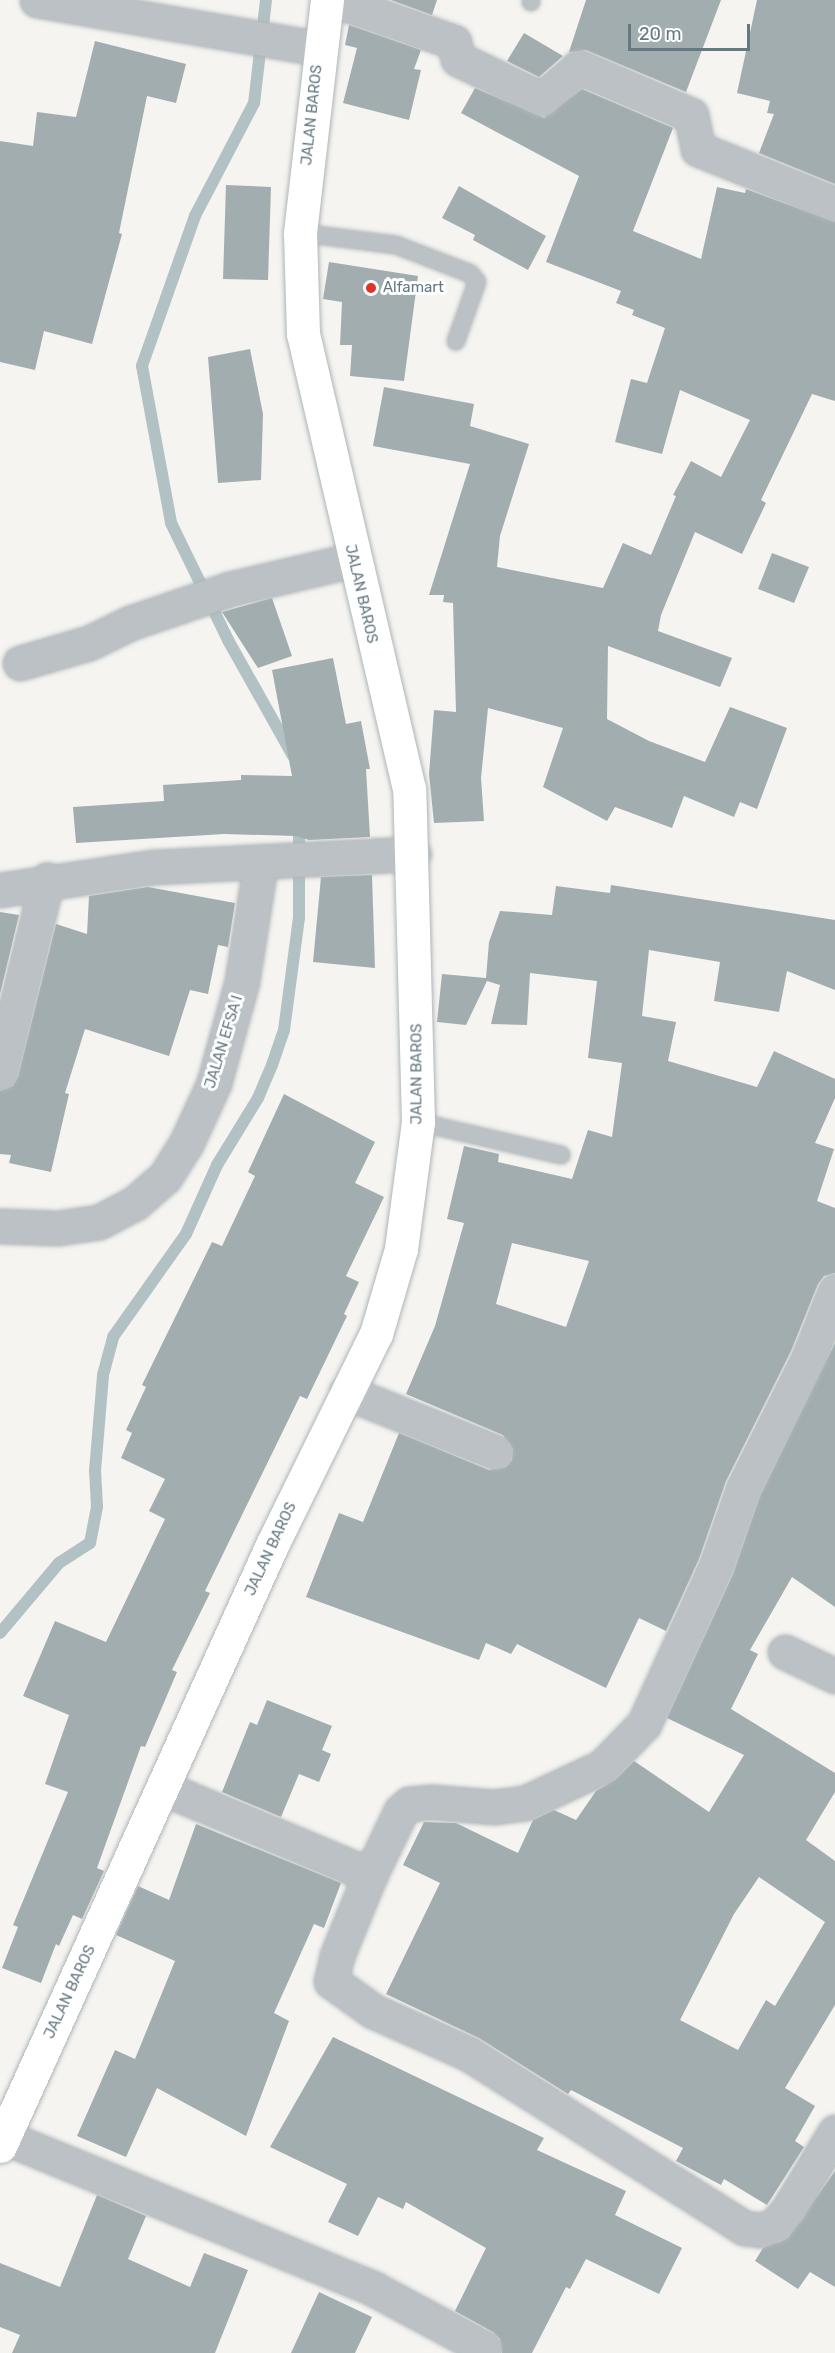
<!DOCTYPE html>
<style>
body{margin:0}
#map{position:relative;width:835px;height:2353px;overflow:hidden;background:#f5f4f1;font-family:Rubik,sans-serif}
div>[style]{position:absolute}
.stream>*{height:12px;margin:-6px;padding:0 6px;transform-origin:6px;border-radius:6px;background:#b2c2c4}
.building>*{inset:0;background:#a2adb0}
.roads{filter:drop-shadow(0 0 2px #afb5b8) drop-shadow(0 0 2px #afb5b8)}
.service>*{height:16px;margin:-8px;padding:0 8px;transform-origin:8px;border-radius:8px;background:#bbc1c4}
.minor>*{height:33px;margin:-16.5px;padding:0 16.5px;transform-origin:16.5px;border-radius:16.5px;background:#bbc1c4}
.primary>*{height:33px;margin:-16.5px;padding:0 16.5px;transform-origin:16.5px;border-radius:16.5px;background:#fff}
.dots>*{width:16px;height:16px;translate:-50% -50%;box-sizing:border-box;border:3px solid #fff;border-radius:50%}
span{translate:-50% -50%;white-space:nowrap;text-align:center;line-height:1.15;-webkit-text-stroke:6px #fff;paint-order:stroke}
.street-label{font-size:15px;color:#647982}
.poi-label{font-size:15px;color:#647982}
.left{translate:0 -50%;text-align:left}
.scale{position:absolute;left:628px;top:24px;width:122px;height:27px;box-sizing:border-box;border:3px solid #647982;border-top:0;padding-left:8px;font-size:18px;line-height:21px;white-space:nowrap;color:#647982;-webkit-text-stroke:4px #fff;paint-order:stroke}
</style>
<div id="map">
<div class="stream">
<div style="left:266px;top:0;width:104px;rotate:96.6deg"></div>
<div style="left:254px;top:103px;width:127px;rotate:117.6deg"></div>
<div style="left:195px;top:216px;width:159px;rotate:109.5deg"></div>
<div style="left:142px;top:366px;width:160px;rotate:79.5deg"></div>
<div style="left:171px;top:523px;width:130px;rotate:64deg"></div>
<div style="left:228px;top:640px;width:133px;rotate:60.7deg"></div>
<div style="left:0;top:1633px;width:92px;rotate:-49.9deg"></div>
<div style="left:59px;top:1563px;width:37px;rotate:-33deg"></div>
<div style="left:90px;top:1543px;width:37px;rotate:-79deg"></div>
<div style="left:97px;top:1507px;width:36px;rotate:-93deg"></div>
<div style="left:95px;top:1471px;width:96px;rotate:-85.2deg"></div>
<div style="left:103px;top:1375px;width:39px;rotate:-75deg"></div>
<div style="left:113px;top:1337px;width:126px;rotate:-54.7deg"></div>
<div style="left:186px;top:1234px;width:76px;rotate:-65.8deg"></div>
<div style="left:217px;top:1165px;width:79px;rotate:-58.5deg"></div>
<div style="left:258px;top:1098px;width:36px;rotate:-67deg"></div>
<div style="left:272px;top:1065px;width:37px;rotate:-71deg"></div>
<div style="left:284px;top:1030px;width:113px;rotate:-82.4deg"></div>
<div style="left:299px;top:918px;width:95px;rotate:-90deg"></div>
</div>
<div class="building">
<div style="clip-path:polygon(391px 0,437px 0,432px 15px)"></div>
<div style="clip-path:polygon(586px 0,721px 0,686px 92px,586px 50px,569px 52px)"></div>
<div style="clip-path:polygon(757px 0,835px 0,835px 184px,759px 153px,774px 114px,767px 113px,770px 101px,737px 93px)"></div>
<div style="clip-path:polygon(349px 25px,421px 50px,414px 69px,421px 70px,409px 120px,343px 103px,357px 48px,345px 45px)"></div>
<div style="clip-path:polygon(524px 33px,563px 56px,539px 77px,507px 61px)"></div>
<div style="clip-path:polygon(95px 41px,186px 64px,176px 103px,147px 96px,119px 233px,122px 234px,92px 344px,44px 331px,35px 370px,0 362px,0 141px,33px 146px,37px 112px,76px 117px)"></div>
<div style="clip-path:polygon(475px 88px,544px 118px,582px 89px,673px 128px,633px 231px,701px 259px,717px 187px,745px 193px,746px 189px,835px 222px,835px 401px,812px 394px,761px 500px,766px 503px,742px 554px,695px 532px,661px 615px,658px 631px,732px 658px,720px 687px,608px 646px,607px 719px,649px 741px,705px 762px,730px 707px,787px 728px,757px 809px,740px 802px,734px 817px,684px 796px,672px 828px,615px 807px,607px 821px,543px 787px,563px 728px,488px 708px,481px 778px,484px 821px,434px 823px,429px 774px,434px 710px,456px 712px,453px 603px,443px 602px,444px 595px,429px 595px,470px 464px,373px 446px,384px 387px,474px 404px,470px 426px,529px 444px,500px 536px,497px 567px,603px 588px,623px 543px,651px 555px,676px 496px,673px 495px,691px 461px,721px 477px,750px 420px,680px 390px,662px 454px,615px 442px,631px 379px,647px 383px,665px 328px,632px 315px,634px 310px,616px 303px,621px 291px,546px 262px,579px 176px,461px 113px)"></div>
<div style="clip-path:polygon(226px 185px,271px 187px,268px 280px,223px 279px)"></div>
<div style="clip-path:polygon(459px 186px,546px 236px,528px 270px,473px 240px,475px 235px,442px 218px)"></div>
<div style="clip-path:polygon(329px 262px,418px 276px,404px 381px,350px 376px,352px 345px,340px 345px,342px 302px,323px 299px)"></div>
<div style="clip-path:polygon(250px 349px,263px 414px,261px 480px,218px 483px,208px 357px)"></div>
<div style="clip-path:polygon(772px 553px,809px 567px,794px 603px,758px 589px)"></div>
<div style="clip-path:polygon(272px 598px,292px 656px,258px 668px,222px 612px)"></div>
<div style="clip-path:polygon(333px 658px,346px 724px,361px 721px,370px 769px,366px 769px,370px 837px,309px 840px,296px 836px,224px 834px,76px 843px,73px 807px,164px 801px,163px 785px,241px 780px,241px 775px,292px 776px,272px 670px)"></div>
<div style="clip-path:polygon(372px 875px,375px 968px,313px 962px,321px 877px)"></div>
<div style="clip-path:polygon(evenodd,611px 885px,835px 920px,835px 990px,787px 971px,779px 1012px,714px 1001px,720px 962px,649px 950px,642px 1016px,676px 1022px,668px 1061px,757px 1087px,774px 1051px,835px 1079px,835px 1098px,815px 1143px,834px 1149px,817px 1201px,835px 1208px,835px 1273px,824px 1276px,818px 1284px,791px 1351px,726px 1481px,699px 1559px,666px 1631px,639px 1618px,606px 1688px,517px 1644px,511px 1654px,486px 1643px,479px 1660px,306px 1597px,339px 1513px,363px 1522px,399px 1433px,489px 1470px,506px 1467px,512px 1460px,513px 1449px,503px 1435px,406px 1394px,435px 1326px,464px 1223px,447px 1219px,464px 1146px,499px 1154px,498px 1162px,572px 1179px,588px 1130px,612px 1137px,622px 1063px,588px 1058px,597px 981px,530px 973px,527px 1025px,491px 1024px,500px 985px,487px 981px,466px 1025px,437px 1022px,442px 974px,486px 978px,489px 942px,500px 911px,552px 915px,556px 886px,610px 893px,611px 885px,512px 1243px,589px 1261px,566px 1327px,496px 1304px,512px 1243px)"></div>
<div style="clip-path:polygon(148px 887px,235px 903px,228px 947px,218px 945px,208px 994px,190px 990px,169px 1056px,85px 1029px,65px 1093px,69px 1094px,51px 1172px,9px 1163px,11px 1155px,0 1154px,0 1091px,13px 1086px,18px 1077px,56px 924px,87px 934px,89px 896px)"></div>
<div style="clip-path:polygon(0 912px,19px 915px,0 994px)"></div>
<div style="clip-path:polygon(284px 1094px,375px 1142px,355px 1183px,384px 1197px,346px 1276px,359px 1282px,344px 1314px,347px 1316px,307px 1399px,300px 1396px,205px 1591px,210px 1593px,172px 1670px,177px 1672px,145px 1747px,141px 1746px,97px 1868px,104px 1871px,82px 1919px,73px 1915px,59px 1946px,56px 1944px,41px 1983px,2px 1968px,18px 1927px,13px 1925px,68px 1792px,45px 1784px,69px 1715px,23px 1696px,55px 1621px,106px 1642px,165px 1519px,149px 1511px,165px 1479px,121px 1458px,132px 1433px,126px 1430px,146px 1387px,142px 1385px,212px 1242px,222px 1246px,255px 1176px,248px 1172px)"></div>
<div style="clip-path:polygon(evenodd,835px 1343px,835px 1607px,792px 1577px,750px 1650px,758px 1654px,731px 1709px,835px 1773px,835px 1792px,806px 1840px,835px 1861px,835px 2005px,785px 2088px,815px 2106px,795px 2141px,804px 2147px,767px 2205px,724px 2179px,721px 2185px,676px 2161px,683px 2148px,571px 2090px,568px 2094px,479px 2038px,386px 1994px,440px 1883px,403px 1865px,424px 1822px,456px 1823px,518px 1853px,533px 1820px,554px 1810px,576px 1820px,596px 1791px,615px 1780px,634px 1761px,709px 1812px,744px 1755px,667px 1718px,733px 1574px,760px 1496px,835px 1343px,759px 1877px,825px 1922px,775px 2006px,766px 2000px,738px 2050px,680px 2020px,734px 1914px,759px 1877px)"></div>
<div style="clip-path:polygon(267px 1700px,332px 1726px,322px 1750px,331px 1754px,319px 1782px,299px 1774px,281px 1817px,222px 1792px,250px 1722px,257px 1725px)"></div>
<div style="clip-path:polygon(196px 1824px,341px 1883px,324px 1928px,314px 1924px,274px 2013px,289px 2021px,246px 2136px,157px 2088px,126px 2157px,77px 2136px,115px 2050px,135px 2059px,175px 1961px,116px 1935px,138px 1886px,169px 1900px)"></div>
<div style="clip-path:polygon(333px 2037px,544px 2138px,537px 2150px,626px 2191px,615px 2215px,682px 2248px,659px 2294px,586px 2259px,570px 2289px,566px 2287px,532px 2353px,502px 2353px,500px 2339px,493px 2332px,455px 2311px,486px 2248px,406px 2202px,403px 2209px,378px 2197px,358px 2236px,328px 2222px,347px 2184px,270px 2147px)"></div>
<div style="clip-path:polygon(835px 2171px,835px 2287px,810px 2272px,798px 2289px,755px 2261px,763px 2248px,788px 2238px)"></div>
<div style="clip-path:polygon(97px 2195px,146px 2216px,128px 2259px,190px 2287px,204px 2253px,248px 2270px,215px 2353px,12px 2353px,20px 2335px,0 2327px,0 2263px,60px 2287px)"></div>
<div style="clip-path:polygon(319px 2292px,372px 2317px,355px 2353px,291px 2353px)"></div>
</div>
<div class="roads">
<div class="service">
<div style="left:531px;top:0;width:2px;rotate:90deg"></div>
<div style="left:300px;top:233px;width:97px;rotate:7.1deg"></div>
<div style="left:396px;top:245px;width:80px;rotate:21.1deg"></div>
<div style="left:471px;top:274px;width:10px;rotate:53deg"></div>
<div style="left:477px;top:282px;width:63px;rotate:109.6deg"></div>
<div style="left:418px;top:1122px;width:147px;rotate:13deg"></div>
</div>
<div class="minor">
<div style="left:37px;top:0;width:287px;rotate:9.8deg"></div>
<div style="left:334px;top:0;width:127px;rotate:19.3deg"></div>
<div style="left:454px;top:42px;width:17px;rotate:77deg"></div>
<div style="left:458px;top:59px;width:93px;rotate:25.5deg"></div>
<div style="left:542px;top:99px;width:49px;rotate:-40.9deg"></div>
<div style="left:579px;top:67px;width:122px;rotate:23.2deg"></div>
<div style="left:691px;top:115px;width:35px;rotate:78deg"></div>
<div style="left:698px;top:149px;width:148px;rotate:21.9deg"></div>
<div style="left:20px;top:663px;width:72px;rotate:-16.2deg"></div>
<div style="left:89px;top:643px;width:46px;rotate:-26deg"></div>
<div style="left:130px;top:623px;width:106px;rotate:-18.8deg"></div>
<div style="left:230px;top:589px;width:126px;rotate:-13.3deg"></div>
<div style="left:0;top:890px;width:156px;rotate:-8.5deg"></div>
<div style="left:154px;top:867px;width:260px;rotate:-2.9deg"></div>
<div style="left:0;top:1073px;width:199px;rotate:-76.3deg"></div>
<div style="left:0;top:1226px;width:57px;rotate:2deg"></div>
<div style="left:57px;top:1228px;width:42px;rotate:-8.1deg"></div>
<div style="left:99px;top:1222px;width:41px;rotate:-27.8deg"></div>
<div style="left:135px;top:1203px;width:40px;rotate:-41deg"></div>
<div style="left:165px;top:1177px;width:39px;rotate:-58deg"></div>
<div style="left:186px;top:1144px;width:67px;rotate:-65.3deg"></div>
<div style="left:214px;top:1083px;width:106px;rotate:-74.6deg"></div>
<div style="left:242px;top:981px;width:121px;rotate:-81deg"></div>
<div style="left:835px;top:1291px;width:73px;rotate:111.7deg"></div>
<div style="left:808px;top:1359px;width:145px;rotate:116.6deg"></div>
<div style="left:743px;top:1489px;width:82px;rotate:109.3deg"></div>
<div style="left:716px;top:1566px;width:174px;rotate:114.5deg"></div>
<div style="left:644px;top:1724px;width:60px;rotate:134.3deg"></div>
<div style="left:602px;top:1767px;width:85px;rotate:154.9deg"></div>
<div style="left:525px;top:1803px;width:31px;rotate:173deg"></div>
<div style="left:494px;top:1807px;width:62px;rotate:-175.4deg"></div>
<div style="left:432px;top:1802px;width:23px;rotate:175deg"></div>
<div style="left:409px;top:1804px;width:11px;rotate:139deg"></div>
<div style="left:401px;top:1811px;width:71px;rotate:115.8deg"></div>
<div style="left:370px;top:1875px;width:87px;rotate:112.2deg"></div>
<div style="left:337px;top:1956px;width:26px;rotate:103deg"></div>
<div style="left:331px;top:1981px;width:52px;rotate:35.5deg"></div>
<div style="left:373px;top:2011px;width:105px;rotate:24.1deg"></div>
<div style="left:469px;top:2054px;width:325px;rotate:32.3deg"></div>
<div style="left:744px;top:2228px;width:17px;rotate:7deg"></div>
<div style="left:761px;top:2230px;width:14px;rotate:-17deg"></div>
<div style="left:774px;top:2226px;width:21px;rotate:-49deg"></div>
<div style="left:788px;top:2210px;width:91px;rotate:-58.9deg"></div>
<div style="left:346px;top:1392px;width:161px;rotate:21.9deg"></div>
<div style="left:785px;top:1652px;width:55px;rotate:25.6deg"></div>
<div style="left:163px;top:1788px;width:225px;rotate:22.8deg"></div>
<div style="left:4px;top:2137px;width:400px;rotate:22.3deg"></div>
<div style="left:374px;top:2289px;width:125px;rotate:28.2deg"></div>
</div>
<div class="primary">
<div style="left:0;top:2146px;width:660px;rotate:-65.65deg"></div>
<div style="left:272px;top:1545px;width:235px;rotate:-63.8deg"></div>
<div style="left:376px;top:1334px;width:89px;rotate:-73.6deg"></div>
<div style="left:401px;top:1249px;width:128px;rotate:-82.4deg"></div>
<div style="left:418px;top:1122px;width:333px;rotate:-91.5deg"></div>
<div style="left:409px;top:789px;width:467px;rotate:-103.1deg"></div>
<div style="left:303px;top:334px;width:101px;rotate:-91.7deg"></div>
<div style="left:300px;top:233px;width:235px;rotate:-83.4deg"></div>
</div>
</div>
<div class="dots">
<div style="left:371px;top:288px;background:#e13224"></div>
</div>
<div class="street-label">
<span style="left:312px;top:115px;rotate:-84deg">JALAN BAROS</span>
<span style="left:361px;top:594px;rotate:77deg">JALAN BAROS</span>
<span style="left:224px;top:1042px;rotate:-73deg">JALAN EFSA I</span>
<span style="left:417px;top:1074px;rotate:-90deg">JALAN BAROS</span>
<span style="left:271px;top:1549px;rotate:-65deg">JALAN BAROS</span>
<span style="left:70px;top:1992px;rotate:-65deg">JALAN BAROS</span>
</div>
<div class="poi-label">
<span class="left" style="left:383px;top:288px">Alfamart</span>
</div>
<div class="scale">20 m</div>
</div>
